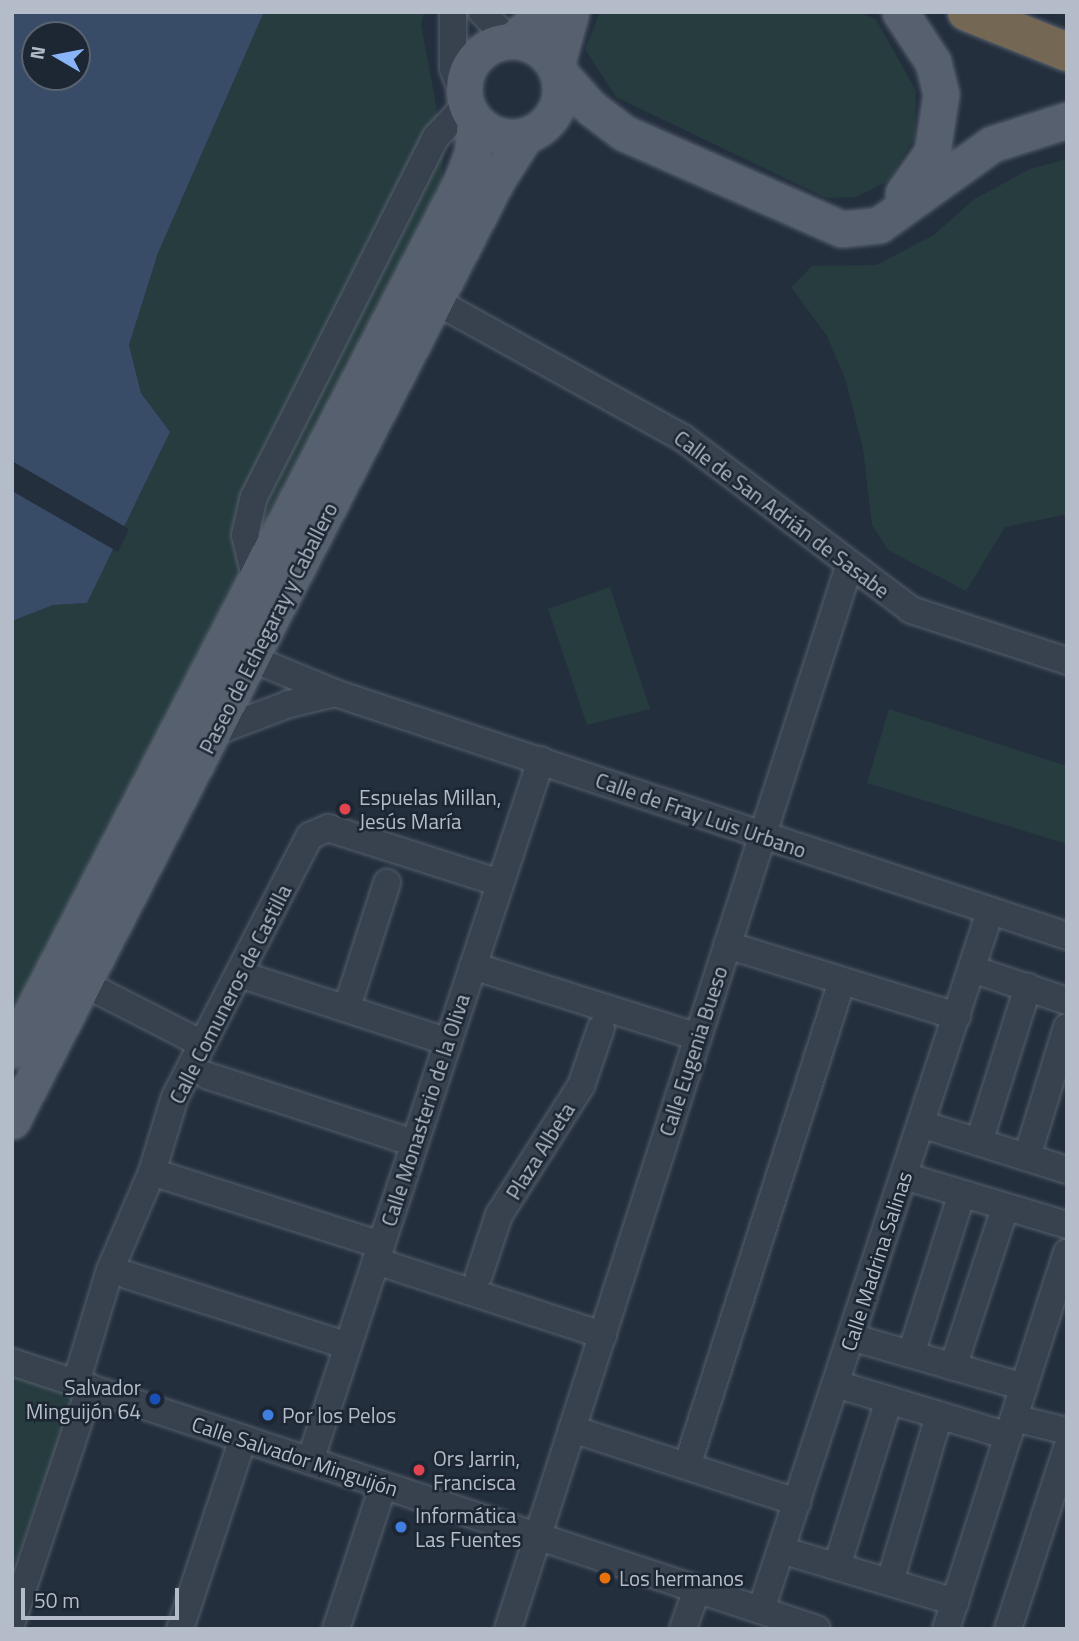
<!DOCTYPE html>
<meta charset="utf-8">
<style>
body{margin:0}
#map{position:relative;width:1079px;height:1641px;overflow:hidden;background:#242f3e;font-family:"Titillium Web",sans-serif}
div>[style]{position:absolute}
.green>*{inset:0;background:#263c3f}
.water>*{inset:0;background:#394c67}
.pier>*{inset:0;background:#242f3e}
.roads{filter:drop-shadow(0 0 2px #565f6c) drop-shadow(0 0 2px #565f6c)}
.minor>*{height:26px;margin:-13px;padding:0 13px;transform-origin:13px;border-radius:13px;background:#38414e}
.major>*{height:35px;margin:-17.5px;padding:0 17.5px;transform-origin:17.5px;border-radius:17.5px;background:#56606e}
.major>.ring{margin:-17.5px;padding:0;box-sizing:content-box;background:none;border:35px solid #56606e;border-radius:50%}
.highway>*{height:38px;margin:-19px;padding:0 19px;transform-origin:19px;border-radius:19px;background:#746855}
.dots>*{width:19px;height:19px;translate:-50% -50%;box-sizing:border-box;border:4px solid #1d2633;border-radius:50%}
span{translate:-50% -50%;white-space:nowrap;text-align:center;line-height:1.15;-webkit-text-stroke:5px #1d2633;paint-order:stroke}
.street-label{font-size:21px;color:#b4bcc9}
.poi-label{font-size:21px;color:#b4bcc9}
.left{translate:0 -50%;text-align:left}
.right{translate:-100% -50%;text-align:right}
.frame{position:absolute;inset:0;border:14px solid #b4bcc9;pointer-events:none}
.north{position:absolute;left:21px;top:21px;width:70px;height:70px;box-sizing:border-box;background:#1d2633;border:2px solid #59626f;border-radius:50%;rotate:280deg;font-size:19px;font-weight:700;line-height:28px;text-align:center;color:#b4bcc9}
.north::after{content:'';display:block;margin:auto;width:24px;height:32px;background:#8ab4f8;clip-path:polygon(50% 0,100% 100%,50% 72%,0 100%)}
.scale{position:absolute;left:21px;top:1588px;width:158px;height:32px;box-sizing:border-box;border:4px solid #b4bcc9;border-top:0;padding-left:9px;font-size:21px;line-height:24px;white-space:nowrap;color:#b4bcc9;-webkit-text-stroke:5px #1d2633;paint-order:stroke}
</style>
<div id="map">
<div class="green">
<div style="clip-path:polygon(264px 12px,424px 12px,421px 24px,443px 143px,442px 191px,12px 1015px,12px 621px,53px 605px,87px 603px,170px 432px,141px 393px,129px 345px,158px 253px)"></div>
<div style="clip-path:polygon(600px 12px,859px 12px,876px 19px,916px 91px,915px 137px,888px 181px,856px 197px,826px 198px,616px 97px,585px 49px)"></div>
<div style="clip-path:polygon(1067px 159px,1067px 514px,1005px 527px,966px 591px,888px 550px,872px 525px,863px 449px,846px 381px,827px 336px,791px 287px,812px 266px,876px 265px,934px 235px,973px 200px,1030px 169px)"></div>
<div style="clip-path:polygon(610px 587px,650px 709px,587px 725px,548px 609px)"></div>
<div style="clip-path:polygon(889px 709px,1067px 766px,1067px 844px,867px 783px)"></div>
<div style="clip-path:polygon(12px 1373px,75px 1396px,12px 1571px)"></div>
</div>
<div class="water">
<div style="clip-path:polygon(evenodd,12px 12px,264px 12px,158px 253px,129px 345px,141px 393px,170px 432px,87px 603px,53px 605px,12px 621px,12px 12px,35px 35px,77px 35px,77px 77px,35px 77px,35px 35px)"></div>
</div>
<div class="pier">
<div style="clip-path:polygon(12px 461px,129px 529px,118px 552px,12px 491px)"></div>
</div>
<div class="roads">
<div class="minor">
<div style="left:453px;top:12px;width:56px;rotate:90deg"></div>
<div style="left:453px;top:68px;width:30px;rotate:69deg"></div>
<div style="left:482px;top:12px;width:39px;rotate:46deg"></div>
<div style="left:435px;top:301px;width:283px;rotate:28.9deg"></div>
<div style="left:683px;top:438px;width:286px;rotate:37deg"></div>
<div style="left:911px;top:610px;width:164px;rotate:18.1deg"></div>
<div style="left:256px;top:581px;width:47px;rotate:-103.4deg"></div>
<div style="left:245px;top:535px;width:39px;rotate:-77deg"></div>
<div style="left:254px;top:497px;width:403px;rotate:-63.2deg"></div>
<div style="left:436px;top:137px;width:44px;rotate:-46.8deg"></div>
<div style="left:237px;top:645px;width:21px;rotate:41deg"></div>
<div style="left:253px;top:659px;width:89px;rotate:22.5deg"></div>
<div style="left:335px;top:693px;width:771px;rotate:18.36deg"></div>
<div style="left:215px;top:732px;width:79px;rotate:-20.7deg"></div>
<div style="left:289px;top:704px;width:47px;rotate:-13.4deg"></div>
<div style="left:727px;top:945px;width:241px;rotate:17.2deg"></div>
<div style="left:473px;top:966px;width:236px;rotate:17.5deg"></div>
<div style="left:972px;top:969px;width:100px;rotate:18.6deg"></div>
<div style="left:239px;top:974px;width:220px;rotate:18deg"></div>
<div style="left:85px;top:984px;width:131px;rotate:27.1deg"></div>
<div style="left:351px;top:995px;width:118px;rotate:-72.2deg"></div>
<div style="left:208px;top:1076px;width:201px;rotate:18deg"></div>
<div style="left:921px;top:1124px;width:153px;rotate:17.5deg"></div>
<div style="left:979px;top:1142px;width:163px;rotate:-72.5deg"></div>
<div style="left:1027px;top:1157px;width:136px;rotate:-72.9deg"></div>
<div style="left:152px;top:1172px;width:240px;rotate:17.7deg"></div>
<div style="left:904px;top:1176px;width:170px;rotate:16.7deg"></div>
<div style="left:376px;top:1261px;width:239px;rotate:18.1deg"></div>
<div style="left:127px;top:1275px;width:232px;rotate:17.8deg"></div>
<div style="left:479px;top:1275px;width:63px;rotate:-71.6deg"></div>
<div style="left:499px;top:1215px;width:153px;rotate:-57.6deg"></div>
<div style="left:581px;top:1086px;width:61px;rotate:-71deg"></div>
<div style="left:851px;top:1337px;width:180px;rotate:16.1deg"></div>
<div style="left:911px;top:1354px;width:166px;rotate:-72.4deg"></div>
<div style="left:12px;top:1362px;width:848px;rotate:18.35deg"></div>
<div style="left:953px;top:1367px;width:167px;rotate:-71.9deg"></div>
<div style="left:76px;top:1383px;width:118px;rotate:-73.3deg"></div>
<div style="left:110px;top:1270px;width:107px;rotate:-66.8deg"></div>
<div style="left:152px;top:1172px;width:78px;rotate:-73deg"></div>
<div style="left:175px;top:1097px;width:294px;rotate:-62.7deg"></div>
<div style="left:310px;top:836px;width:20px;rotate:-24deg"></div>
<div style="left:328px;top:828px;width:181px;rotate:17.7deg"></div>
<div style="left:836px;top:1384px;width:180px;rotate:16.8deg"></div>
<div style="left:1014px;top:1418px;width:55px;rotate:13.8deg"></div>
<div style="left:572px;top:1429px;width:237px;rotate:18deg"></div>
<div style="left:310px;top:1461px;width:738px;rotate:-71.76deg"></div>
<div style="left:687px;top:1466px;width:509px;rotate:-72.28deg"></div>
<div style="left:781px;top:1550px;width:182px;rotate:16.6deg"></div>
<div style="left:837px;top:1566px;width:174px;rotate:-72.6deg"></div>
<div style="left:890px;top:1582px;width:174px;rotate:-73.6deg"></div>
<div style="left:761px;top:1610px;width:735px;rotate:-71.84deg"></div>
<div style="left:12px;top:1621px;width:246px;rotate:-71.5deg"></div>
<div style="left:180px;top:1629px;width:200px;rotate:-71.7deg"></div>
<div style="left:336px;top:1629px;width:151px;rotate:-71.8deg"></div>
<div style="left:508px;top:1629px;width:1116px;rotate:-72.21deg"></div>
<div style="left:683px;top:1629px;width:42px;rotate:-70.7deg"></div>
<div style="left:946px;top:1629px;width:395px;rotate:-72.2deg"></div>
<div style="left:1008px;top:1629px;width:190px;rotate:-71.9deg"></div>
</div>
<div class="major">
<div style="left:900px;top:12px;width:60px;rotate:56.6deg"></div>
<div style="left:933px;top:62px;width:33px;rotate:76deg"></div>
<div style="left:941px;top:94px;width:59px;rotate:98.8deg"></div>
<div style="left:932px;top:152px;width:50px;rotate:125.3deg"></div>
<div style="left:513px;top:40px;width:42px;rotate:-42.1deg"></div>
<div class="ring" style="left:464px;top:41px;width:61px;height:61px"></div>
<div style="left:556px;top:67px;width:57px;rotate:-74.7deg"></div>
<div style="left:558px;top:71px;width:50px;rotate:48.3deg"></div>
<div style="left:591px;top:108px;width:41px;rotate:37.1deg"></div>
<div style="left:624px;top:133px;width:238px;rotate:23.8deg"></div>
<div style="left:842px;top:229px;width:37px;rotate:-6deg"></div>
<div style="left:879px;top:225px;width:139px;rotate:-35.6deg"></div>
<div style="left:992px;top:144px;width:79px;rotate:-17.7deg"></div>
<div style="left:12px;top:1050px;width:977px;rotate:-62.65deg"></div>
<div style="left:461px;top:182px;width:30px;rotate:-69deg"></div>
<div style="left:472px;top:154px;width:33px;rotate:-85deg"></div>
<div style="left:12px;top:1121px;width:1059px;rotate:-62.73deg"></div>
<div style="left:497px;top:180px;width:52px;rotate:-57.5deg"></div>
</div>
<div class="highway">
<div style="left:967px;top:12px;width:108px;rotate:21.8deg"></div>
</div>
</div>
<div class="dots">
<div style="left:345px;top:809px;background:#e0444e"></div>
<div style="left:155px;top:1399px;background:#1a4fb4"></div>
<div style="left:268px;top:1415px;background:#3f7fe0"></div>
<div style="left:419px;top:1470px;background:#e0444e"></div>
<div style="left:401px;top:1527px;background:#3f7fe0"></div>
<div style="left:605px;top:1578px;background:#e8710a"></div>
</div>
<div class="street-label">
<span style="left:782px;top:514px;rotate:37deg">Calle de San Adrián de Sasabe</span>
<span style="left:268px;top:628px;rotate:-63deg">Paseo de Echegaray y Caballero</span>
<span style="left:701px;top:815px;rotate:19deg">Calle de Fray Luis Urbano</span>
<span style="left:230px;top:994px;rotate:-63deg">Calle Comuneros de Castilla</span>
<span style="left:693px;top:1051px;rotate:-72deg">Calle Eugenia Bueso</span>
<span style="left:425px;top:1110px;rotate:-72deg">Calle Monasterio de la Oliva</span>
<span style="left:540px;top:1151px;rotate:-58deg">Plaza Albeta</span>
<span style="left:876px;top:1261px;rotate:-72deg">Calle Madrina Salinas</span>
<span style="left:295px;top:1456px;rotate:18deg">Calle Salvador Minguijón</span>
</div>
<div class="poi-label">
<span class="left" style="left:359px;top:809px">Espuelas Millan,<br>Jesús María</span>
<span class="right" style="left:141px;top:1399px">Salvador<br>Minguijón 64</span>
<span class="left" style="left:282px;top:1415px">Por los Pelos</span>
<span class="left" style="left:433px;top:1470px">Ors Jarrin,<br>Francisca</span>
<span class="left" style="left:415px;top:1527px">Informática<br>Las Fuentes</span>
<span class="left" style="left:619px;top:1578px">Los hermanos</span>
</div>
<div class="frame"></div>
<div class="north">N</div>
<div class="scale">50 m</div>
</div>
